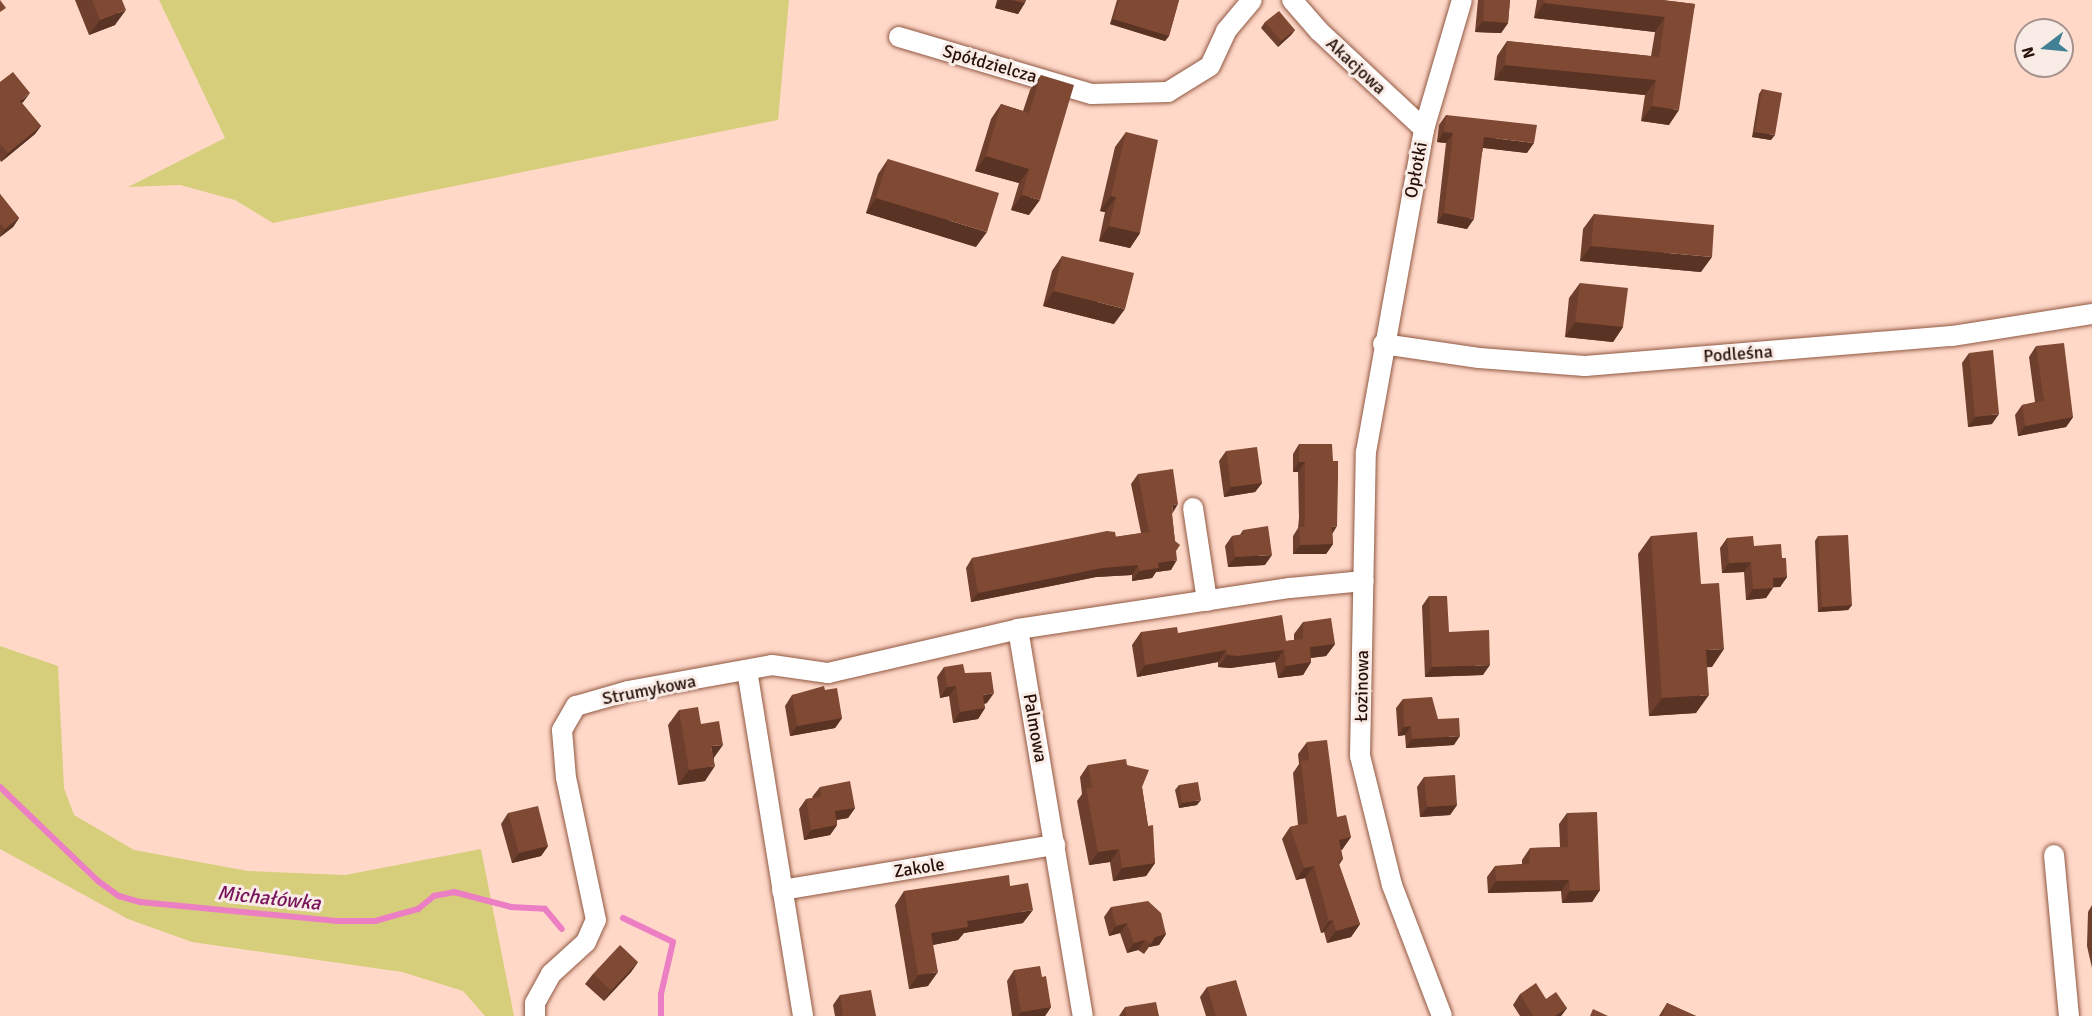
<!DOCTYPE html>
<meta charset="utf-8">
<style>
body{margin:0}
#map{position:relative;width:2092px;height:1016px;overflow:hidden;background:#ffd8c8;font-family:Signika,sans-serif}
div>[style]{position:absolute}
.green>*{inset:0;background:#d7ce7c}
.stream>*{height:6px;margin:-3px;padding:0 3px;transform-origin:3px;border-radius:3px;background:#ec7ec4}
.roads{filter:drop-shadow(0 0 2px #905842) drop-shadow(0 0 2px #905842)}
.minor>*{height:20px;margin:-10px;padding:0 10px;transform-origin:10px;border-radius:10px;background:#fff}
.wall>*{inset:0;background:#6d3f2c}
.shaded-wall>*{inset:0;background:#593324}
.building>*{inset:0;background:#7f4933}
span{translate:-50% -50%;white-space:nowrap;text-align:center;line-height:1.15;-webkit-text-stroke:6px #f9ebe6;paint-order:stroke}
.street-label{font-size:18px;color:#261008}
.water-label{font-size:20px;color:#75125a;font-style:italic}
.north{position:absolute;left:2014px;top:18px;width:60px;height:60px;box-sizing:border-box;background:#f9ebe6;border:2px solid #a5938d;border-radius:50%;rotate:254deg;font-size:16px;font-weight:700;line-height:24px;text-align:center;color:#261008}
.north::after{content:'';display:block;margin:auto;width:21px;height:27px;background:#428096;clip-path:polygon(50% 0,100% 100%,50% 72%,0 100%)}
</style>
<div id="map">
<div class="green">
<div style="clip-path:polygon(159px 0,789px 0,778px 120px,273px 223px,235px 200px,180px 185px,128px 187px,225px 138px)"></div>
<div style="clip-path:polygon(0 646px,58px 666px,64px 788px,74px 815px,134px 850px,248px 871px,345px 875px,481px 849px,514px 1016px,485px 1016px,463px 991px,402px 972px,192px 942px,128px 919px,0 849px)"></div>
</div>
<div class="stream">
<div style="left:0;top:787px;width:136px;rotate:43.8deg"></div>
<div style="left:98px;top:881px;width:26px;rotate:36deg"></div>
<div style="left:119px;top:896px;width:22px;rotate:16deg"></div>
<div style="left:140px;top:902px;width:197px;rotate:5.5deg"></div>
<div style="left:336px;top:921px;width:39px"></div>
<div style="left:375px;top:921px;width:45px;rotate:-15.6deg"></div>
<div style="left:418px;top:909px;width:21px;rotate:-39deg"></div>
<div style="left:434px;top:896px;width:20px;rotate:-11deg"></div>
<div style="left:454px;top:892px;width:59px;rotate:14.7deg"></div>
<div style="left:511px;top:907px;width:34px;rotate:3deg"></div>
<div style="left:545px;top:909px;width:26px;rotate:50deg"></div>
<div style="left:623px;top:918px;width:55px;rotate:25.6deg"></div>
<div style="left:673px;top:942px;width:53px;rotate:103deg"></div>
<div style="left:661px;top:994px;width:22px;rotate:90deg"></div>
</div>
<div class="roads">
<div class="minor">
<div style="left:1292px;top:0;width:41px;rotate:48.9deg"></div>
<div style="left:1319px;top:31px;width:144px;rotate:43deg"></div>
<div style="left:899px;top:37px;width:201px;rotate:16.5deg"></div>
<div style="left:1092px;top:94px;width:76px;rotate:-1.5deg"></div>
<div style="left:1168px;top:92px;width:49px;rotate:-31.8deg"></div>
<div style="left:1210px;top:66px;width:38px;rotate:-65deg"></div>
<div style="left:1226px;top:31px;width:40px;rotate:-50deg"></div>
<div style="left:1383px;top:344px;width:97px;rotate:8.3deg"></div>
<div style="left:1479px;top:358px;width:106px;rotate:4.3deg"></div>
<div style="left:1585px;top:366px;width:368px;rotate:-4.7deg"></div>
<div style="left:1952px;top:336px;width:142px;rotate:-8.9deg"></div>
<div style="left:1193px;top:508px;width:94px;rotate:81.4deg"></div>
<div style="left:1018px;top:629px;width:392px;rotate:80.5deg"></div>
<div style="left:747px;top:670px;width:351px;rotate:80.8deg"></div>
<div style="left:2054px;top:855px;width:162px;rotate:84.7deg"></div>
<div style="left:782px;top:890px;width:277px;rotate:-9.4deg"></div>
<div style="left:535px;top:1016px;width:13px;rotate:-90deg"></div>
<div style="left:535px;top:1003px;width:33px;rotate:-61deg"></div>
<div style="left:551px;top:974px;width:47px;rotate:-42.4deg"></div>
<div style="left:586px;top:942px;width:24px;rotate:-66deg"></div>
<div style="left:596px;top:920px;width:145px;rotate:-101.9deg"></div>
<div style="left:566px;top:778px;width:48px;rotate:-94.8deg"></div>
<div style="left:562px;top:730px;width:28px;rotate:-60deg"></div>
<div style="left:576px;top:706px;width:54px;rotate:-16.1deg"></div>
<div style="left:628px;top:691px;width:146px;rotate:-10.2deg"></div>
<div style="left:772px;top:665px;width:57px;rotate:8.1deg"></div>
<div style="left:828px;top:673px;width:195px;rotate:-13deg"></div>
<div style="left:1018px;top:629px;width:275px;rotate:-8.6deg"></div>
<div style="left:1290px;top:588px;width:74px;rotate:-5.4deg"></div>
<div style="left:1442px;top:1016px;width:140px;rotate:-110.9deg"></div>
<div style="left:1392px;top:885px;width:133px;rotate:-103.9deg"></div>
<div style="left:1360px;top:756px;width:304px;rotate:-88.9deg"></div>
<div style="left:1366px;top:452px;width:328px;rotate:-79.8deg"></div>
<div style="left:1424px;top:129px;width:134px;rotate:-73.6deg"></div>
</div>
</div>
<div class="wall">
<div style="clip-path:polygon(75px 0,122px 0,115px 25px,89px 35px)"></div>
<div style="clip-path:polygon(997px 0,1026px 0,1018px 14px,995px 8px)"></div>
<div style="clip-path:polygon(1117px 0,1179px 0,1169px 36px,1165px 41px,1110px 24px)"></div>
<div style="clip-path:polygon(1478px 0,1510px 0,1508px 23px,1501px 33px,1475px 32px)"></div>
<div style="clip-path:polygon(1537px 0,1662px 0,1695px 4px,1669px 125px,1641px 121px,1645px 95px,1494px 80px,1497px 56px,1507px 41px,1651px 56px,1655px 32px,1534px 18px)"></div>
<div style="clip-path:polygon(1265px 22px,1295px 30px,1291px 35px,1278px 47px,1261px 28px)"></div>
<div style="clip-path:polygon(1041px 75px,1029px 215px,1011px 210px,1019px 183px,975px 171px,991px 119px,1001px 104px,1023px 111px,1030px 90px)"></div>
<div style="clip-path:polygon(0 82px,24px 101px,22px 103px,41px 126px,35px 134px,1px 162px,0 160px)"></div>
<div style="clip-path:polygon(1762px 89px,1771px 140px,1752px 137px,1759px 94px)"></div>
<div style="clip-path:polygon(1446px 115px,1527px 153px,1483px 148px,1467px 229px,1437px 223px,1446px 143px,1437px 142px,1439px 125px)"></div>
<div style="clip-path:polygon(1126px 132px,1140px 233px,1130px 248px,1099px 241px,1105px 212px,1100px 211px,1115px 147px)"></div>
<div style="clip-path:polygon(888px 159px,976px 247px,866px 213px,878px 174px)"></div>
<div style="clip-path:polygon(0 194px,19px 218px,13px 227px,0 237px)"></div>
<div style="clip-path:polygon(1594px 214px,1701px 272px,1580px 261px,1583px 229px)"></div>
<div style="clip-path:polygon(1062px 256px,1114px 324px,1043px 306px,1052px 271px)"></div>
<div style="clip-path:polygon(1580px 283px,1623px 327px,1613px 342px,1565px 337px,1569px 298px)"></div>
<div style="clip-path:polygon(2036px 346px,2073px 417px,2066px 427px,2018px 436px,2015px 415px,2022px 405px,2035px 402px,2029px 357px)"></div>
<div style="clip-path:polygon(1969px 353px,1992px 424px,1968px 427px,1962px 363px)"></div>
<div style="clip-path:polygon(1299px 444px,1332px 533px,1333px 544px,1326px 554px,1293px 554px,1293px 536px,1298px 528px,1299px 518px,1298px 472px,1293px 472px,1293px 454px)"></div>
<div style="clip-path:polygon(1226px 451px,1262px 483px,1255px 492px,1224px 497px,1219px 461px)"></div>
<div style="clip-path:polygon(1138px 474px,1172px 514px,1176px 551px,1171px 570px,1156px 572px,1152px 578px,1132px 581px,1132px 575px,1096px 577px,971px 602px,966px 568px,972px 558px,1141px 533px,1131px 484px)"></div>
<div style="clip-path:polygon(1243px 530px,1265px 565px,1228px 567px,1225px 546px,1232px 536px,1240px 535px)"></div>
<div style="clip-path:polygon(1651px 536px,1701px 584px,1712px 667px,1707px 667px,1696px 713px,1649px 716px,1638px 554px)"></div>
<div style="clip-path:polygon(1818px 536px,1852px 605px,1848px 610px,1818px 612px,1815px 541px)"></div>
<div style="clip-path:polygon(1727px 538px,1754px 546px,1787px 577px,1780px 587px,1773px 587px,1766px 598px,1746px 600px,1744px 572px,1722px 573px,1720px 548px)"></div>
<div style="clip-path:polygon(1429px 596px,1449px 632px,1483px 675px,1425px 677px,1422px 606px)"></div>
<div style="clip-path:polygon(1303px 622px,1335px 644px,1326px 656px,1311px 658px,1311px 662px,1303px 675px,1278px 678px,1275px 662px,1230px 668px,1218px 667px,1218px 662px,1137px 677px,1132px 645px,1141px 632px,1178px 633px,1286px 641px,1294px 640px,1294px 634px)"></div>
<div style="clip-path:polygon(944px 667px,965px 673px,987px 703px,984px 704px,985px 708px,978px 719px,953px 723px,949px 696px,940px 698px,937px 677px)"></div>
<div style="clip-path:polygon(825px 690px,842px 718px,835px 728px,790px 736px,785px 706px,792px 695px)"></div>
<div style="clip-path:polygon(1403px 699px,1438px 719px,1454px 745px,1406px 748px,1405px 735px,1398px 736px,1396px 708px)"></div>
<div style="clip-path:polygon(679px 710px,701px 724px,714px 759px,705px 781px,678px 785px,668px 725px)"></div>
<div style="clip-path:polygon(1307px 742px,1337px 817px,1351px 837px,1341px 850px,1343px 859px,1339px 865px,1360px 924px,1351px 937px,1327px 943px,1324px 932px,1321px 933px,1305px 878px,1296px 880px,1282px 839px,1290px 827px,1298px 825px,1293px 773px,1299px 764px,1298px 754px)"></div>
<div style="clip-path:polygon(1088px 765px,1127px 765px,1142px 787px,1148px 826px,1155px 863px,1146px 876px,1113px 881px,1110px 862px,1089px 865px,1077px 801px,1082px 794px,1080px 777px)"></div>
<div style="clip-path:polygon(1424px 777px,1457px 805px,1450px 815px,1420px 817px,1417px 787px)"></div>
<div style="clip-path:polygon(1179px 785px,1197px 805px,1179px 808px,1175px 790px)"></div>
<div style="clip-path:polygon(820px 787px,855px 808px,848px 818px,837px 820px,837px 825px,830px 835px,804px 840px,799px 809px,806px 799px,813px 798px,812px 797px)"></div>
<div style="clip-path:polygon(508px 813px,548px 846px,541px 856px,512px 863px,501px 824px)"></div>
<div style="clip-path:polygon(1567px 813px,1600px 890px,1592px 902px,1562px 903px,1561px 891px,1488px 893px,1487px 877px,1495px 866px,1522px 864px,1522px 860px,1530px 848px,1560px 847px,1559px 824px)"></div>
<div style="clip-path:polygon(1010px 886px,1023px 923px,964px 933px,958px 940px,933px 945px,928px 986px,909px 989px,895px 905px,904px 891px)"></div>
<div style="clip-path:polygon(2092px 905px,2092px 968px,2087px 946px,2088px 912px)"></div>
<div style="clip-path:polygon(1111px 907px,1166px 934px,1159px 945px,1149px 947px,1144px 954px,1138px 950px,1127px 953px,1120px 933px,1109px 936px,1104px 917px)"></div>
<div style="clip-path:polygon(638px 962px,631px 972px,604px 1001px,585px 984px,593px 974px)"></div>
<div style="clip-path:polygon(1014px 970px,1042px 977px,1051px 1007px,1045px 1016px,1012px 1016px,1007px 981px)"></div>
<div style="clip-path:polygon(1207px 987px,1247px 1016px,1206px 1016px,1200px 997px)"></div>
<div style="clip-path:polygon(1520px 994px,1546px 999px,1567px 1008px,1561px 1016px,1520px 1016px,1513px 1005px)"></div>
<div style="clip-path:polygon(840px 995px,876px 1016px,835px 1016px,833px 1005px)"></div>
<div style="clip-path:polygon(1667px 1003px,1696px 1016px,1659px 1016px)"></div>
<div style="clip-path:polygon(1125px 1007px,1159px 1016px,1119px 1016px)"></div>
</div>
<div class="shaded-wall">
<div style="clip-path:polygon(1000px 0,1012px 0,1025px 3px,1018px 14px,995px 8px)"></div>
<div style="clip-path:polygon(1544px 3px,1665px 17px,1655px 32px,1534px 18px)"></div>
<div style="clip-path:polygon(126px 10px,115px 25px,89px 35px,100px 20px)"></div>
<div style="clip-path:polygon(1113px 19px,1169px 36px,1165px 41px,1110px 24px)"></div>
<div style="clip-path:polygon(1483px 21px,1508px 23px,1501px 33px,1475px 32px)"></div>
<div style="clip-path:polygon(1295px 30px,1291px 35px,1278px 47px,1281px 41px)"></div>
<div style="clip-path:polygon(1505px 65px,1656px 80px,1645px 95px,1494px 80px)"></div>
<div style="clip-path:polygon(30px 93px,24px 101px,14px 110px,20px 101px)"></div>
<div style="clip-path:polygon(1652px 106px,1679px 110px,1669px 125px,1641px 121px)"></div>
<div style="clip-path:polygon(41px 126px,35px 134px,1px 162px,8px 153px)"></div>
<div style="clip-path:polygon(1444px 132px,1453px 133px,1446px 143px,1437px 142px)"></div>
<div style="clip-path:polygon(1755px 132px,1775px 135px,1771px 140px,1752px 137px)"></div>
<div style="clip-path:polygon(1484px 137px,1534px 143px,1527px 153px,1477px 147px)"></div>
<div style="clip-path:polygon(986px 156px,1029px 169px,1019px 183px,975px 171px)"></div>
<div style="clip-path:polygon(1022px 195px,1040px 200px,1029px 215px,1011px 210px)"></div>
<div style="clip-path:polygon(1111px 196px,1116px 197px,1105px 212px,1100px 211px)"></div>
<div style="clip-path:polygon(876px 198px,987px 232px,976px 247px,866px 213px)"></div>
<div style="clip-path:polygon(1444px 213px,1474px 219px,1467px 229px,1437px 223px)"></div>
<div style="clip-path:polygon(19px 218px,13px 227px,0 237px,5px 229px)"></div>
<div style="clip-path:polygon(1109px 226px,1140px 233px,1130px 248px,1099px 241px)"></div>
<div style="clip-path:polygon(1591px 246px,1712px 257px,1701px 272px,1580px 261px)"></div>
<div style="clip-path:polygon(1054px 291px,1125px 309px,1114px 324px,1043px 306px)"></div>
<div style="clip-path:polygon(1575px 322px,1623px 327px,1613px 342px,1565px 337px)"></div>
<div style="clip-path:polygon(1999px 414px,1992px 424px,1968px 427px,1975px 417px)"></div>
<div style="clip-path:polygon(2073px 417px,2066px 427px,2018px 436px,2025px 426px)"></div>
<div style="clip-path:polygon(1299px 462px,1305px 462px,1298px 472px,1293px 472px)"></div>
<div style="clip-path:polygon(1262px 483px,1255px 492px,1224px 497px,1231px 487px)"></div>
<div style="clip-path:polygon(1178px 504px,1172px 514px,1173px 505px)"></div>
<div style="clip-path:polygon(1337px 526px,1331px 536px,1332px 527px)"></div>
<div style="clip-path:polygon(1333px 544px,1326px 554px,1293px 554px,1300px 545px)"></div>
<div style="clip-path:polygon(1272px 555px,1265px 565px,1228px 567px,1235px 557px)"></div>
<div style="clip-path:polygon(1177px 560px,1171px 570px,1156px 572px,1152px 578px,1132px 581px,1139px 571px,1158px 563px)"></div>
<div style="clip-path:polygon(1751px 562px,1744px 572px,1722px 573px,1729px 563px)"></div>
<div style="clip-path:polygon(1138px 565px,1132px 575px,1096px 577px,971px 602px,978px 593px,1102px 568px)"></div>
<div style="clip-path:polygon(1787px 577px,1780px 587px,1765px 588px,1773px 578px)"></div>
<div style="clip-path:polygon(1773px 588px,1766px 598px,1746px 600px,1753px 589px)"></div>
<div style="clip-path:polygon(1852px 605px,1848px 610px,1818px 612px,1822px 607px)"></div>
<div style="clip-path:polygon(1335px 644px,1326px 656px,1301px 659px,1310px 647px)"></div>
<div style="clip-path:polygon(1724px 649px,1712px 667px,1693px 668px,1706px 650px)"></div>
<div style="clip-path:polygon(1226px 650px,1218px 662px,1137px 677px,1145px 665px)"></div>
<div style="clip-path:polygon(1284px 650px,1275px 662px,1230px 668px,1218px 667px,1227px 655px)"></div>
<div style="clip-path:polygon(1311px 662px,1303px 675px,1278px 678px,1286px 666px)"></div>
<div style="clip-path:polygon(1490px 665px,1483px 675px,1425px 677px,1432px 667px)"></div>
<div style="clip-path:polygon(956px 686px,949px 696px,940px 698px,947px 687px)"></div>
<div style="clip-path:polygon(994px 693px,987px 703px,976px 705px,983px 695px)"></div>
<div style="clip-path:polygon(1709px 695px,1696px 713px,1649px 716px,1662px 698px)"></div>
<div style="clip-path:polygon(985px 708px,978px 719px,953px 723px,960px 712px)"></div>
<div style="clip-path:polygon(842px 718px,835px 728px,790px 736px,797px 726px)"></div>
<div style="clip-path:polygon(1411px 726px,1405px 735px,1398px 736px,1404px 727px)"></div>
<div style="clip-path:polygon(1460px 736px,1454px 745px,1406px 748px,1412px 739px)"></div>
<div style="clip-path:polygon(723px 745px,713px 759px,711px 746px)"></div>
<div style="clip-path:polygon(715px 766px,705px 781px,678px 785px,689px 770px)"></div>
<div style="clip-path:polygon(1201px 800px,1197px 805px,1179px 808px,1182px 803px)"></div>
<div style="clip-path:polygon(1457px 805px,1450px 815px,1420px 817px,1427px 807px)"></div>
<div style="clip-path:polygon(855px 808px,848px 818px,828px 821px,835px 811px)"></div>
<div style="clip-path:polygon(837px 825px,830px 835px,804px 840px,811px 830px)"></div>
<div style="clip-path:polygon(1351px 837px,1342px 850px,1331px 852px,1339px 840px)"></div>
<div style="clip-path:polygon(548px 846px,541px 856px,512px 863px,519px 853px)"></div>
<div style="clip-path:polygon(1119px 849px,1110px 862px,1089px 865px,1098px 852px)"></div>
<div style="clip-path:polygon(1155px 863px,1146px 876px,1113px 881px,1122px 868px)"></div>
<div style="clip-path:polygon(1314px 866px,1305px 878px,1296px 880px,1304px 868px)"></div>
<div style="clip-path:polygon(1569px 880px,1561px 891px,1488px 893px,1496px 881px)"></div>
<div style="clip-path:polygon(1600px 890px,1592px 902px,1562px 903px,1570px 891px)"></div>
<div style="clip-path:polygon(1033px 910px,1023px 923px,964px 933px,958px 940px,922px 947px,931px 933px,967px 921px)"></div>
<div style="clip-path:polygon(1333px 920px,1324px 932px,1321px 933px,1329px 921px)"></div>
<div style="clip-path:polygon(1127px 923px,1120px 933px,1109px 936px,1116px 926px)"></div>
<div style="clip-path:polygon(1360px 924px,1351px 937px,1327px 943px,1336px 931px)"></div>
<div style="clip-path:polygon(1166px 934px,1159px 945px,1149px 947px,1155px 937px)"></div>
<div style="clip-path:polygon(1145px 940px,1138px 950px,1127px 953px,1134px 943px)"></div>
<div style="clip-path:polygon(638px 962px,631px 972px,604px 1001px,611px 991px)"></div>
<div style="clip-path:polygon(938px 972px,928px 986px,909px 989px,918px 975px)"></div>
<div style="clip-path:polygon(1051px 1007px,1045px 1016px,1018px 1016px,1021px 1012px)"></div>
<div style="clip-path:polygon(1567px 1008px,1561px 1016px,1555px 1016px)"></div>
</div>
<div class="building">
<div style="clip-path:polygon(0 0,6px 8px,0 12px)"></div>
<div style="clip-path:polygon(92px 0,122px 0,126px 10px,100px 20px)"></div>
<div style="clip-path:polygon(1012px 0,1026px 0,1025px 3px)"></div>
<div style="clip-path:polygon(1119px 0,1179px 0,1169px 36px,1113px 19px)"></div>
<div style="clip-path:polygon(1484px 0,1510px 0,1508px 23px,1483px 21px)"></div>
<div style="clip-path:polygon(1545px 0,1662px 0,1695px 4px,1679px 110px,1652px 106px,1656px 80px,1505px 65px,1507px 41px,1659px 57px,1665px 17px,1544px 3px)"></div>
<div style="clip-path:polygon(1279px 11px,1295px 30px,1281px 41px,1265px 22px)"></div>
<div style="clip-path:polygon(13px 72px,30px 93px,20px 101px,41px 126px,8px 153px,0 144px,0 82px)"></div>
<div style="clip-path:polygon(1041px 75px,1074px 85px,1040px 200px,1022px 195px,1029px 169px,986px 156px,1001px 104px,1029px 113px)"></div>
<div style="clip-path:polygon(1762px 89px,1782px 93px,1775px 135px,1755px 132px)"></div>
<div style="clip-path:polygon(1446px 115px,1537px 125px,1534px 143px,1484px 137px,1474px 219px,1444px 213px,1453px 133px,1444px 132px)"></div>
<div style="clip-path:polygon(1126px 132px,1158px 140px,1140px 233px,1109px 226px,1116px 197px,1111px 196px)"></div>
<div style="clip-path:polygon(888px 159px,999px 193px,987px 232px,876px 198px)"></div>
<div style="clip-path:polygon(0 194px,19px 218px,5px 229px,0 223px)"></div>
<div style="clip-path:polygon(1594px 214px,1714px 225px,1712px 257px,1591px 246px)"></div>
<div style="clip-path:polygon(1062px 256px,1134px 273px,1125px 309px,1054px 291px)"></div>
<div style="clip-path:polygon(1580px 283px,1628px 288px,1623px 327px,1575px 322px)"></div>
<div style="clip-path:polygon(2064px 343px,2073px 417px,2025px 426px,2022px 405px,2044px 401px,2036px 346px)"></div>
<div style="clip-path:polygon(1993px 350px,1999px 414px,1975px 417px,1969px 353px)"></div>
<div style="clip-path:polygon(1299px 444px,1332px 444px,1333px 461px,1338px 461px,1338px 479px,1337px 526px,1332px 527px,1333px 544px,1300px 545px,1299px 527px,1304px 527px,1305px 509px,1305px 462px,1299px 462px)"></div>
<div style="clip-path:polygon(1257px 447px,1262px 483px,1231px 487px,1226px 451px)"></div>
<div style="clip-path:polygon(1173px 469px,1178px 504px,1173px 505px,1172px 515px,1175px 541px,1180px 545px,1176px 551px,1177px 560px,1158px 563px,1159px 568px,1139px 571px,1138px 565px,1102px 568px,978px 593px,972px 558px,1107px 531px,1115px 532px,1116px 537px,1149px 532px,1138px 474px)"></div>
<div style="clip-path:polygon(1268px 526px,1272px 555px,1235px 557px,1232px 536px,1244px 534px,1243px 530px)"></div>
<div style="clip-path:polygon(1697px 532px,1701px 584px,1719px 583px,1724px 649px,1706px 650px,1709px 695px,1662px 698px,1651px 536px)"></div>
<div style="clip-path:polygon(1848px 535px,1852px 605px,1822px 607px,1818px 536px)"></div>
<div style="clip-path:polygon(1753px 536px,1754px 546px,1781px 544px,1782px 558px,1786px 558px,1787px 577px,1773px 578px,1773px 588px,1753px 589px,1751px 562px,1729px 563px,1727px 538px)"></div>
<div style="clip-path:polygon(1429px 596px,1447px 596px,1449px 632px,1489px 630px,1490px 665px,1432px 667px)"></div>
<div style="clip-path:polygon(1282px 615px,1286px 641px,1303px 639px,1303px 622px,1331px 618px,1335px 644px,1310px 647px,1311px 662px,1286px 666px,1284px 650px,1238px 656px,1227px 655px,1226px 650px,1145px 665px,1141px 632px,1177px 627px,1178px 633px)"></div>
<div style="clip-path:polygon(963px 664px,965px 673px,991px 672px,994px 693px,983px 695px,985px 708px,960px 712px,956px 686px,947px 687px,944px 667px)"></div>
<div style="clip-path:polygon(824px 686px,825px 690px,837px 688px,842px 718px,797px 726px,792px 695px)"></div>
<div style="clip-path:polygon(1432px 697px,1438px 719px,1459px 718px,1460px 736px,1412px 739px,1411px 726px,1404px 727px,1403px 699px)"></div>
<div style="clip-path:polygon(698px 707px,701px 724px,719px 721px,723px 745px,711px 746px,715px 766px,689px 770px,679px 710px)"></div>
<div style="clip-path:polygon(1327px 740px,1337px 817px,1346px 815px,1351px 837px,1339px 840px,1343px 859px,1338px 861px,1360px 924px,1336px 931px,1333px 920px,1329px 921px,1314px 866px,1304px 868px,1290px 827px,1308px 823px,1301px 761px,1309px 760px,1307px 742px)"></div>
<div style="clip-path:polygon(1126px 759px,1127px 765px,1149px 770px,1142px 787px,1148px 826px,1153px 825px,1155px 863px,1122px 868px,1119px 849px,1098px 852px,1086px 788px,1092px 787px,1088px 765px)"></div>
<div style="clip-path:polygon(1455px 775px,1457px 805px,1427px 807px,1424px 777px)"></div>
<div style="clip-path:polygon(850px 781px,855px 808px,835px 811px,837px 825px,811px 830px,806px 799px,821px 797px,820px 787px)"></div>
<div style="clip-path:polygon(1198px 782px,1201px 800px,1182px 803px,1179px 785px)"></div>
<div style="clip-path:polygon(538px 806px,548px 846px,519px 853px,508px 813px)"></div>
<div style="clip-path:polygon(1597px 812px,1600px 890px,1570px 891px,1569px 880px,1496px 881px,1495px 866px,1529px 864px,1530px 848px,1568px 847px,1567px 813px)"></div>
<div style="clip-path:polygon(1009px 875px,1010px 886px,1028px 883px,1033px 910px,967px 921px,968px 927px,931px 933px,938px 972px,918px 975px,904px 891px)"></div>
<div style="clip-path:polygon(1148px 901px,1161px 913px,1166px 934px,1155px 937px,1151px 944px,1145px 940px,1134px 943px,1127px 923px,1116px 926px,1111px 907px)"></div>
<div style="clip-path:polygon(620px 945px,638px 962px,611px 991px,593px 974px)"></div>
<div style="clip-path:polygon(1040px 966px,1042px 977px,1046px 976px,1051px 1007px,1021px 1012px,1014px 970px)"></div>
<div style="clip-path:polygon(1236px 980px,1247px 1016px,1216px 1016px,1207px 987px)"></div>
<div style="clip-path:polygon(1536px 983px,1546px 999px,1556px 992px,1567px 1008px,1555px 1016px,1533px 1016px,1520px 994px)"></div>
<div style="clip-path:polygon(871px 990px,876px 1016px,843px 1016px,840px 995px)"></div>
<div style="clip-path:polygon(1156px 1002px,1159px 1016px,1126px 1016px,1125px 1007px)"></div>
<div style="clip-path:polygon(1667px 1003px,1696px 1016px,1662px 1016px)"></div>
<div style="clip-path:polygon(1593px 1009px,1608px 1016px,1590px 1016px)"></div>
</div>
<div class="street-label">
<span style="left:990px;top:64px;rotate:16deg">Spółdzielcza</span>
<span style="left:1356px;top:66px;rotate:43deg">Akacjowa</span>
<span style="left:1416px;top:170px;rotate:-79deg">Opłotki</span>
<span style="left:1738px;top:354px;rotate:-4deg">Podleśna</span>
<span style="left:1362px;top:686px;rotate:-89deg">Łozinowa</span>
<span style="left:649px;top:690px;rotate:-11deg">Strumykowa</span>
<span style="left:1035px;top:728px;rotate:80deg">Palmowa</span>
<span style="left:919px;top:868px;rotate:-9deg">Zakole</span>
</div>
<div class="water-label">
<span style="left:269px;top:898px;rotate:6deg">Michałówka</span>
</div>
<div class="north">N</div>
</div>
